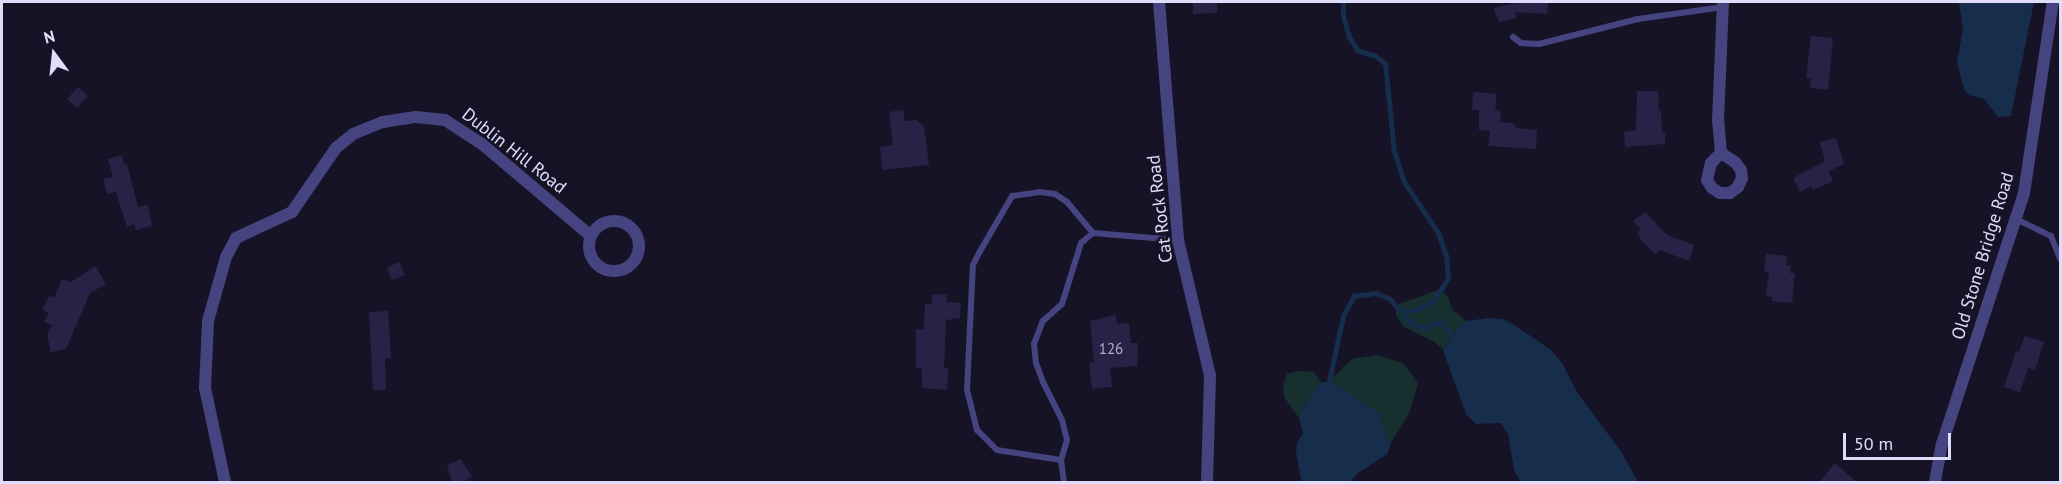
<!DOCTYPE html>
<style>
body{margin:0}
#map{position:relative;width:2062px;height:484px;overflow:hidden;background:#161327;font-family:"PT Sans",sans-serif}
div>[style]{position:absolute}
.green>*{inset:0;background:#17302f}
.water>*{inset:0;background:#172d4c}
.stream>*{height:4.5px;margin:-2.25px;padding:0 2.25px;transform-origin:2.25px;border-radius:2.25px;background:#172d4c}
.building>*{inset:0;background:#282246}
.lane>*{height:6px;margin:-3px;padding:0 3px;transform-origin:3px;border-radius:3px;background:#454480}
.street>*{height:12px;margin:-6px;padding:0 6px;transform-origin:6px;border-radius:6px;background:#454480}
.street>.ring{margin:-6px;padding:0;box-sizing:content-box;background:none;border:12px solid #454480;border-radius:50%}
span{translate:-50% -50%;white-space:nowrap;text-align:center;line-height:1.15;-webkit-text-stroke:4.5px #161327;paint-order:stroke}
.number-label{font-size:15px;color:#b2aece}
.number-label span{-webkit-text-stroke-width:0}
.street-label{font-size:18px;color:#e0ddfb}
.frame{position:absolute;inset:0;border:3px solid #e0ddfb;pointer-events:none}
.north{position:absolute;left:24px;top:24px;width:60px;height:60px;-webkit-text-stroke:4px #161327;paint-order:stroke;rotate:345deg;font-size:16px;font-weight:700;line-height:24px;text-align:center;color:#e0ddfb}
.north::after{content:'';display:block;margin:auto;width:21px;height:27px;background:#e0ddfb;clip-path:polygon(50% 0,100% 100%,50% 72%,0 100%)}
.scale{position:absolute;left:1843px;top:433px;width:108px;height:27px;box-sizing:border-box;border:3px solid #e0ddfb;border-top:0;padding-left:8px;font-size:18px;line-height:21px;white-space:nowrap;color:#e0ddfb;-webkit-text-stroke:4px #161327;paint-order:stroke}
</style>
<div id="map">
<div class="green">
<div style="clip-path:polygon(1441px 289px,1448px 297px,1453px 310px,1467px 321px,1460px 326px,1443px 349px,1433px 341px,1404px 327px,1396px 316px,1396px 305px)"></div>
<div style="clip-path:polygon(1376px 355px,1403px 363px,1418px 383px,1410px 411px,1391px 443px,1384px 433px,1379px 413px,1328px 382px,1352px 359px)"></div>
<div style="clip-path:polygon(1300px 371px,1314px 372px,1321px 382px,1302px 409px,1299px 418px,1284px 397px,1283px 384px,1287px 374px)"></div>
</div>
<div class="water">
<div style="clip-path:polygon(1959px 2px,2034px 2px,2011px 116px,1998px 117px,1984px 99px,1969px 95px,1964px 89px,1957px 62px,1963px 29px)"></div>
<div style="clip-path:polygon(1488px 318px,1502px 319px,1513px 324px,1551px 350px,1562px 363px,1577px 392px,1622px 453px,1638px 482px,1521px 482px,1514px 470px,1508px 434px,1501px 423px,1476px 424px,1466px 414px,1443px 350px,1460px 326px,1467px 321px)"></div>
<div style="clip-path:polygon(1321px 382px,1328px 382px,1339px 387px,1379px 413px,1385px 433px,1391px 443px,1387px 454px,1358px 473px,1350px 482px,1303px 482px,1301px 478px,1296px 453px,1297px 443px,1303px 433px,1299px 418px,1302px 409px)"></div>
</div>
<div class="stream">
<div style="left:1401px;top:311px;width:13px;rotate:51deg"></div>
<div style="left:1409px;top:321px;width:16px;rotate:27deg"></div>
<div style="left:1423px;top:328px;width:19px;rotate:-18deg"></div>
<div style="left:1441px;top:322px;width:26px;rotate:51deg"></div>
<div style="left:1328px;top:386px;width:72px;rotate:-77.9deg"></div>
<div style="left:1343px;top:316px;width:23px;rotate:-61deg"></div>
<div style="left:1354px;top:296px;width:22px;rotate:-8deg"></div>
<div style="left:1376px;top:293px;width:15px;rotate:23deg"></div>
<div style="left:1390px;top:299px;width:16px;rotate:47deg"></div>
<div style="left:1401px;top:311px;width:15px;rotate:-4deg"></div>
<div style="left:1416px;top:310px;width:19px;rotate:-28deg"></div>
<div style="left:1433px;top:301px;width:27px;rotate:-56deg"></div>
<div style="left:1448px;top:279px;width:23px;rotate:-95deg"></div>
<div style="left:1446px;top:256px;width:24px;rotate:-109deg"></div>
<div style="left:1438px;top:233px;width:61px;rotate:-123.7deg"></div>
<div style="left:1404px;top:182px;width:32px;rotate:-108deg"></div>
<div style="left:1394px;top:152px;width:88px;rotate:-95.8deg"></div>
<div style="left:1385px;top:64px;width:13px;rotate:-141deg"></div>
<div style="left:1375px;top:56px;width:18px;rotate:-164deg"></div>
<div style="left:1358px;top:51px;width:17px;rotate:-123deg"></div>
<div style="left:1349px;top:37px;width:22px;rotate:-106deg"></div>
<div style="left:1343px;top:16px;width:14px;rotate:-90deg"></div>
</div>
<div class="building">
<div style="clip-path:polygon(1193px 2px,1217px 2px,1217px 13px,1193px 14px)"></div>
<div style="clip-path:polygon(1521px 2px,1548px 2px,1547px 14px,1515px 12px,1516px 18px,1499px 22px,1493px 8px)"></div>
<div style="clip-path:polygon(1811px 36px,1833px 38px,1828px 90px,1810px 88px,1811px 79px,1806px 78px)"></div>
<div style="clip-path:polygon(78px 87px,88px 96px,77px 108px,67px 99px)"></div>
<div style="clip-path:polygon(1637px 91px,1658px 91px,1659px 111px,1661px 111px,1662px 133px,1665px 133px,1665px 144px,1625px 147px,1624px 132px,1636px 130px)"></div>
<div style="clip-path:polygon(1473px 92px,1497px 94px,1495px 108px,1501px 112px,1500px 122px,1513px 123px,1516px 128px,1537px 130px,1536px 149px,1488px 146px,1490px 131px,1479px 130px,1479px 110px,1472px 110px)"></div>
<div style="clip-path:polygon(903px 110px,905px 121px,916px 120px,924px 126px,929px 165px,882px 170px,880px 147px,893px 145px,889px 112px)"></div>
<div style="clip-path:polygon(1836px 138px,1844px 164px,1829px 171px,1833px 181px,1818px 188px,1813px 190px,1811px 186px,1800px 192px,1793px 178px,1825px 161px,1820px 142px)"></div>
<div style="clip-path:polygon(122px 155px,124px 165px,127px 164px,138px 207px,148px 205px,152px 226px,136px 230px,134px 224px,127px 227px,116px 192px,107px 194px,103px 179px,113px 177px,108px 159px)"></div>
<div style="clip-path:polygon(1645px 212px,1667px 235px,1694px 245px,1689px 261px,1660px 250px,1655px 254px,1642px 241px,1637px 233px,1641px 230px,1633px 221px)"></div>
<div style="clip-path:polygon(1766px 254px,1787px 256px,1786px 265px,1791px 266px,1790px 273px,1795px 273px,1792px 303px,1772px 301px,1772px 297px,1766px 296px,1769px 272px,1764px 271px)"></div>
<div style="clip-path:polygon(399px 262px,405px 275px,392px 280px,387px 268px)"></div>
<div style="clip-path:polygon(96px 266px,106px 284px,90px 293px,66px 349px,51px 352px,47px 335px,52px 325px,44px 322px,49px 313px,42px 310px,49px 296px,54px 298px,62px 279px,71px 282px)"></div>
<div style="clip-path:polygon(932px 294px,947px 295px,946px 302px,961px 303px,960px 318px,946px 320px,944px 368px,948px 368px,947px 390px,922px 388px,922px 369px,916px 368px,916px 329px,924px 329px,925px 304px,932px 304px)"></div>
<div style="clip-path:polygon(388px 311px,391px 358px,385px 359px,386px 390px,373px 390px,369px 312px)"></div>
<div style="clip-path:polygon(1116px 315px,1117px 324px,1129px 323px,1131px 343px,1138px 343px,1137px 366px,1110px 368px,1112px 387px,1092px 389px,1089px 363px,1094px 362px,1090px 321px)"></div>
<div style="clip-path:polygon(2025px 336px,2044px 342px,2035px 370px,2028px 368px,2020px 392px,2004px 387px,2016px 351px,2019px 352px)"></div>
<div style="clip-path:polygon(461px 459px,472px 477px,460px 483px,452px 483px,447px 465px)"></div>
<div style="clip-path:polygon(1835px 463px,1858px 483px,1819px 483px)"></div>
</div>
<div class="lane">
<div style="left:1513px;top:37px;width:10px;rotate:37deg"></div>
<div style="left:1521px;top:43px;width:18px;rotate:3deg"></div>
<div style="left:1539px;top:44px;width:102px;rotate:-14.2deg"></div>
<div style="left:1638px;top:19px;width:86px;rotate:-8deg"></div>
<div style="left:2016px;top:219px;width:39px;rotate:26deg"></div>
<div style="left:2051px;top:236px;width:24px;rotate:68deg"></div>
<div style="left:1061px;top:460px;width:21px;rotate:-73deg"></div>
<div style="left:1067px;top:440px;width:21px;rotate:-104deg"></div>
<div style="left:1062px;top:420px;width:42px;rotate:-116.6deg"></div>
<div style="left:1043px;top:382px;width:20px;rotate:-110deg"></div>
<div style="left:1036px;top:363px;width:19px;rotate:-96deg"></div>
<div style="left:1034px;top:344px;width:25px;rotate:-69deg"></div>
<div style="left:1043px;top:321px;width:25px;rotate:-42deg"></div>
<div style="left:1062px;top:304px;width:64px;rotate:-72.7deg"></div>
<div style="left:1081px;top:243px;width:16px;rotate:-40deg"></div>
<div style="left:1064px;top:482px;width:22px;rotate:-98deg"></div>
<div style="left:1061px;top:460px;width:65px;rotate:-171.1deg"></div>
<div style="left:997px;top:450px;width:28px;rotate:-135deg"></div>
<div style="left:977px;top:430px;width:41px;rotate:-104deg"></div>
<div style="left:967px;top:390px;width:125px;rotate:-87.3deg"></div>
<div style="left:973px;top:265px;width:13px;rotate:-63deg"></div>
<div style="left:979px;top:253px;width:66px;rotate:-59.9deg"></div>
<div style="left:1012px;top:196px;width:28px;rotate:-8deg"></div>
<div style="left:1040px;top:192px;width:15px;rotate:8deg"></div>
<div style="left:1055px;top:194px;width:14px;rotate:34deg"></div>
<div style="left:1067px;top:202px;width:40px;rotate:50deg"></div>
<div style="left:1093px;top:233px;width:84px;rotate:4.8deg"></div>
</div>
<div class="street">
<div style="left:1159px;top:2px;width:239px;rotate:85.4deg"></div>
<div style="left:1178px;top:240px;width:139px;rotate:76.7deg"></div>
<div style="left:1210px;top:375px;width:107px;rotate:91.6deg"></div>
<div style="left:1721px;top:153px;width:17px;rotate:33deg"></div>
<div style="left:1735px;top:162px;width:10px;rotate:53deg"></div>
<div style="left:1741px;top:170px;width:8px;rotate:83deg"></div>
<div style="left:1742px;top:178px;width:10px;rotate:114deg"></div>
<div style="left:1738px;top:187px;width:10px;rotate:143deg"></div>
<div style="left:1730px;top:193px;width:10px;rotate:180deg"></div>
<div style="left:1720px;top:193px;width:9px;rotate:-148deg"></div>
<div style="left:1712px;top:188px;width:9px;rotate:-122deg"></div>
<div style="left:1707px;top:180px;width:17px;rotate:-77deg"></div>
<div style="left:1711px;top:163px;width:14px;rotate:-45deg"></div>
<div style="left:1721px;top:153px;width:32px;rotate:-95deg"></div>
<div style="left:1718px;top:121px;width:119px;rotate:-87.6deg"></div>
<div class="ring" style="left:589px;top:221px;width:38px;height:38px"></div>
<div style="left:225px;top:482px;width:96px;rotate:-102deg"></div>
<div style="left:205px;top:388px;width:67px;rotate:-87.4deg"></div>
<div style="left:208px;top:321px;width:66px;rotate:-74.3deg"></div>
<div style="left:226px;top:257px;width:21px;rotate:-62deg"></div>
<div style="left:236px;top:238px;width:62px;rotate:-24.9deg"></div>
<div style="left:292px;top:212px;width:78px;rotate:-55.5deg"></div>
<div style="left:336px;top:148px;width:22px;rotate:-39deg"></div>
<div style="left:353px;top:134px;width:32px;rotate:-22deg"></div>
<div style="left:383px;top:122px;width:33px;rotate:-9deg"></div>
<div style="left:416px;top:117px;width:29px;rotate:6deg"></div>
<div style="left:445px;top:120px;width:44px;rotate:33deg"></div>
<div style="left:482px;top:144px;width:143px;rotate:40.2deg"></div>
<div style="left:1935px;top:482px;width:39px;rotate:-80deg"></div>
<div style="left:1942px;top:444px;width:264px;rotate:-71.9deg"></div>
<div style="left:2024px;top:193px;width:193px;rotate:-81.4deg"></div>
</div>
<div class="number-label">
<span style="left:1111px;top:349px">126</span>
</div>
<div class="street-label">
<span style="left:514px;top:151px;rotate:38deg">Dublin Hill Road</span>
<span style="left:1160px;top:209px;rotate:-97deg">Cat Rock Road</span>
<span style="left:1983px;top:256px;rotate:-73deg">Old Stone Bridge Road</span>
</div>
<div class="frame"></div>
<div class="north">N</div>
<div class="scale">50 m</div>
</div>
